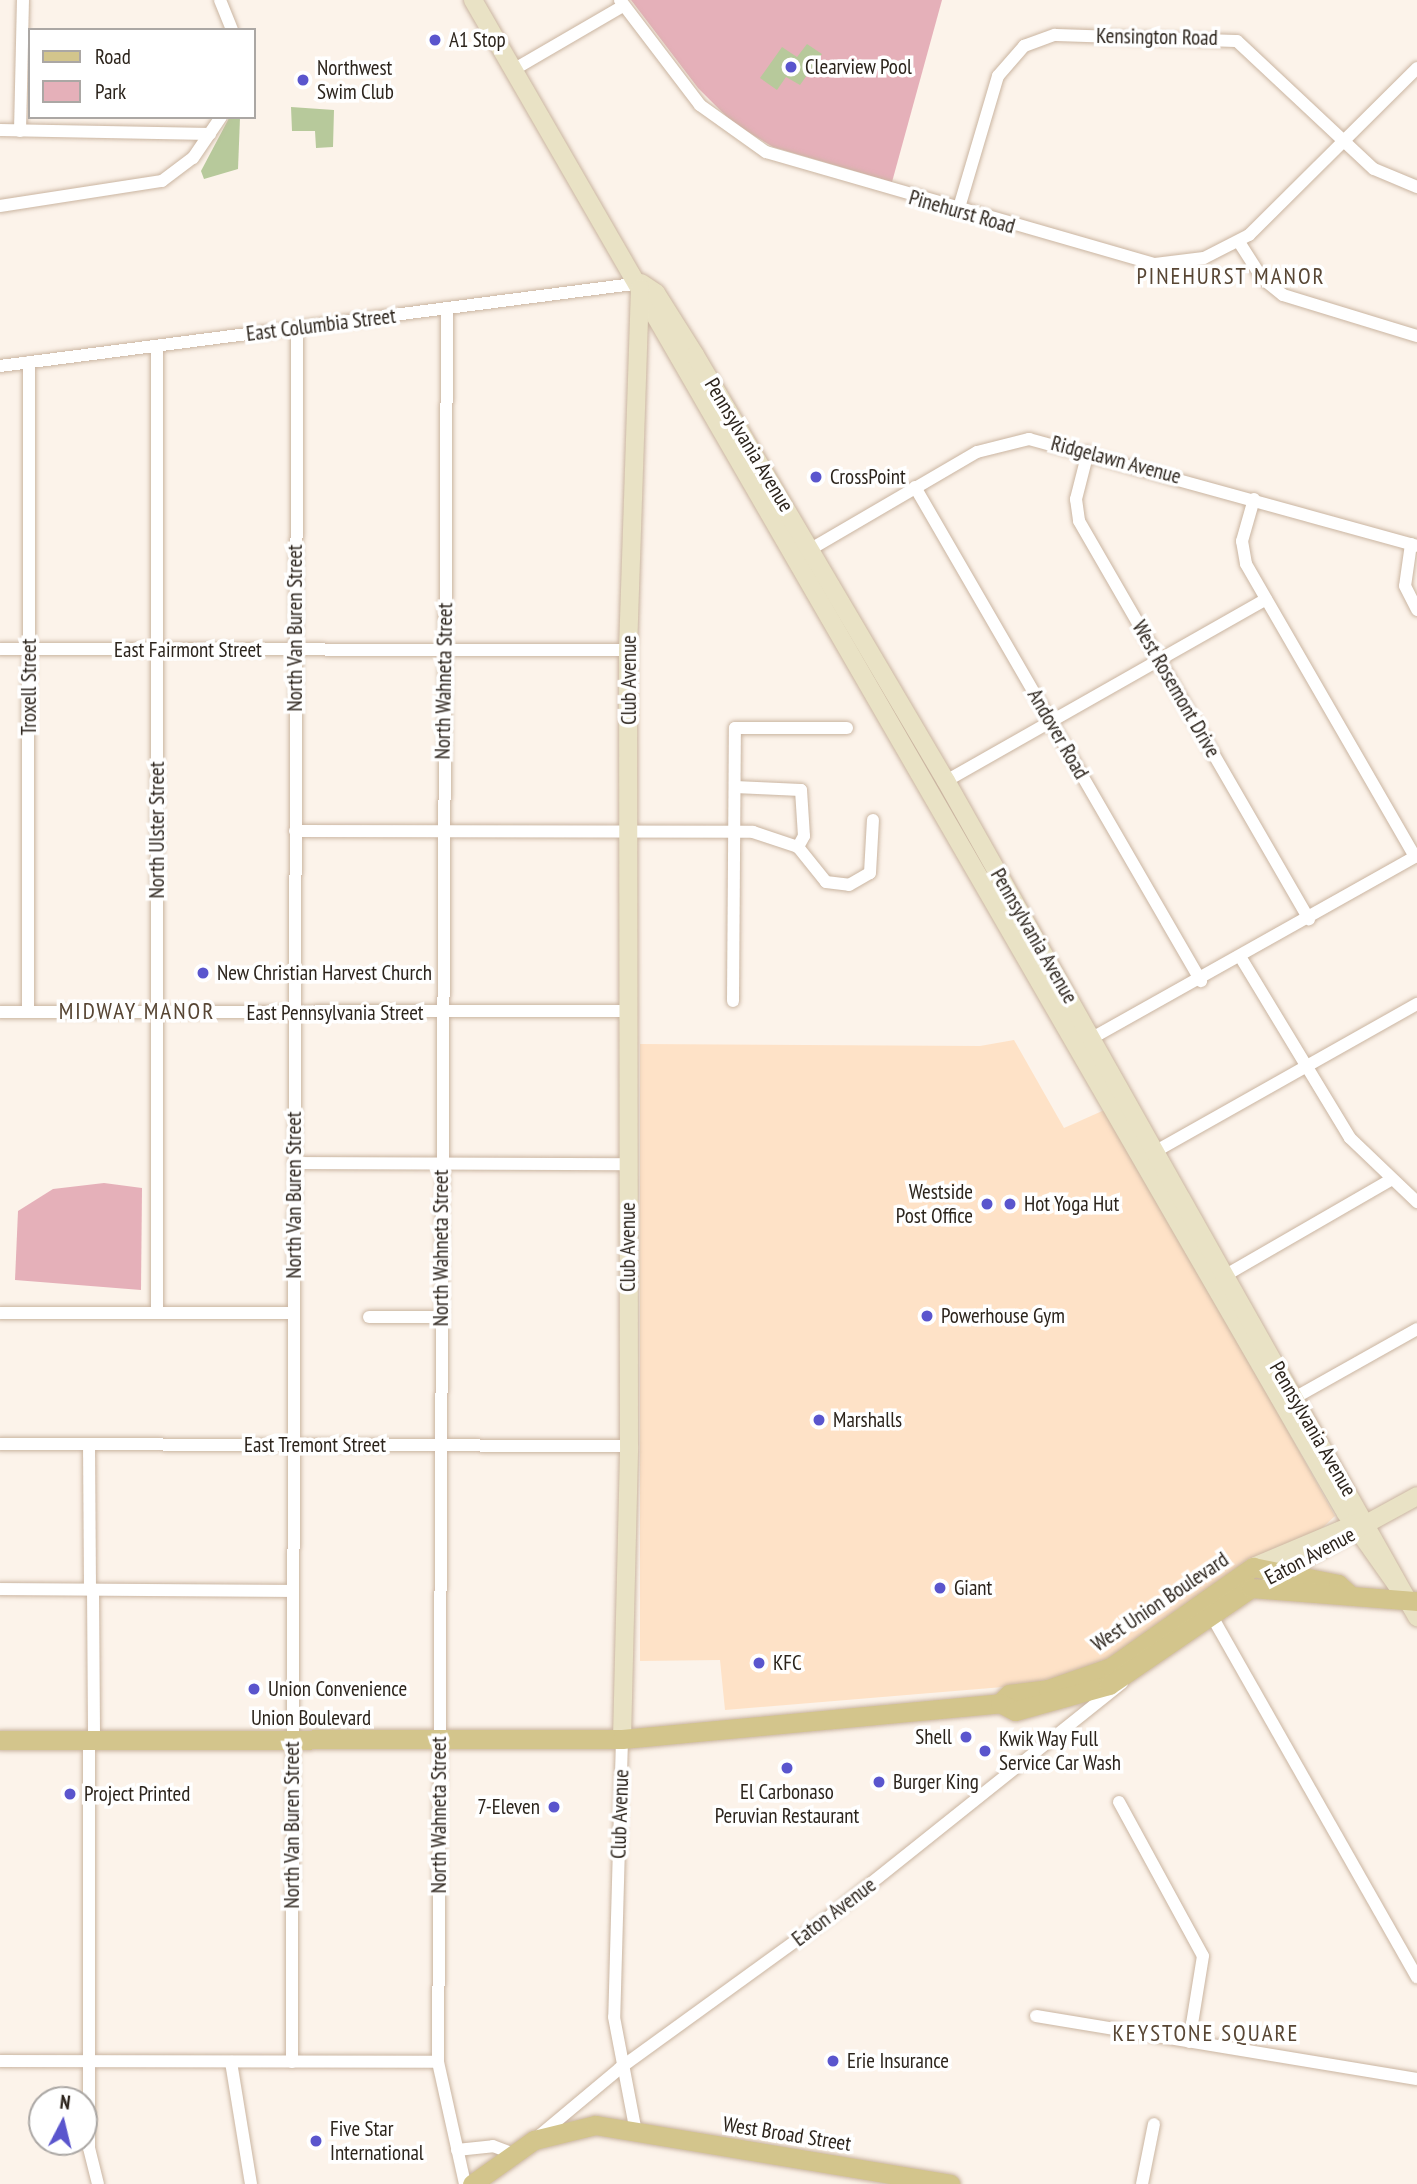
<!DOCTYPE html>
<style>
body{margin:0}
#map{position:relative;width:1417px;height:2184px;overflow:hidden;background:#fcf3ea;font-family:"PT Sans Narrow",sans-serif}
div>[style]{position:absolute}
.built>*{inset:0;background:#fee2c7}
.green>*{inset:0;background:#e5b0b9}
.water>*{inset:0;background:#b7c99b}
.roads{filter:drop-shadow(0 0 2px #cab5a1) drop-shadow(0 0 2px #cab5a1)}
.street>*{height:12px;margin:-6px;padding:0 6px;transform-origin:6px;border-radius:6px;background:#fff}
.secondary>*{height:18px;margin:-9px;padding:0 9px;transform-origin:9px;border-radius:9px;background:#e9e2c5}
.primary>*{height:19px;margin:-9.5px;padding:0 9.5px;transform-origin:9.5px;border-radius:9.5px;background:#d3c58c}
.dots>*{width:19px;height:19px;translate:-50% -50%;box-sizing:border-box;border:4px solid #fff;border-radius:50%}
span{translate:-50% -50%;white-space:nowrap;text-align:center;line-height:1.15;-webkit-text-stroke:7px #fff;paint-order:stroke}
.street-label{font-size:21px;color:#2c241c}
.poi-label{font-size:21px;color:#2c241c}
.left{translate:0 -50%;text-align:left}
.right{translate:-100% -50%;text-align:right}
.neighbourhood-label{font-size:23px;color:#584634;letter-spacing:2px}
.legend{position:absolute;left:28px;top:28px;width:228px;height:91px;box-sizing:border-box;background:#fff;border:2px solid #aba7a4;margin:0;padding:9px 12px;list-style:none;font-size:21px;color:#2c241c}
.legend li{display:flex;align-items:center;gap:14px;height:35px}
.legend b{width:35px;border:2px solid #aba7a4}
.north{position:absolute;left:28px;top:2086px;width:70px;height:70px;box-sizing:border-box;background:#fff;border:2px solid #aba7a4;border-radius:50%;rotate:7deg;font-size:19px;font-weight:700;line-height:28px;text-align:center;color:#2c241c}
.north::after{content:'';display:block;margin:auto;width:24px;height:32px;background:#5a55cd;clip-path:polygon(50% 0,100% 100%,50% 72%,0 100%)}
</style>
<div id="map">
<div class="built">
<div style="clip-path:polygon(1014px 1040px,1064px 1128px,1109px 1108px,1335px 1516px,1321px 1529px,1224px 1577px,1106px 1663px,1027px 1685px,725px 1710px,720px 1660px,640px 1661px,640px 1044px,980px 1046px)"></div>
</div>
<div class="green">
<div style="clip-path:polygon(631px 0,942px 0,892px 182px,773px 147px,733px 123px,698px 88px)"></div>
<div style="clip-path:polygon(104px 1183px,142px 1188px,141px 1290px,15px 1280px,18px 1211px,53px 1189px)"></div>
</div>
<div class="water">
<div style="clip-path:polygon(807px 44px,822px 54px,800px 85px,786px 77px,777px 90px,760px 78px,782px 47px,797px 57px)"></div>
<div style="clip-path:polygon(291px 107px,334px 110px,333px 147px,316px 148px,315px 131px,292px 131px)"></div>
<div style="clip-path:polygon(229px 118px,240px 118px,238px 169px,204px 179px,201px 171px)"></div>
</div>
<div class="roads">
<div class="street">
<div style="left:220px;top:0;width:32px;rotate:68deg"></div>
<div style="left:620px;top:0;width:132px;rotate:52.7deg"></div>
<div style="left:700px;top:105px;width:81px;rotate:35.5deg"></div>
<div style="left:766px;top:152px;width:405px;rotate:16.1deg"></div>
<div style="left:1155px;top:264px;width:49px;rotate:-7deg"></div>
<div style="left:1204px;top:258px;width:51px;rotate:-27.1deg"></div>
<div style="left:1249px;top:235px;width:237px;rotate:-44.8deg"></div>
<div style="left:513px;top:70px;width:127px;rotate:-30.2deg"></div>
<div style="left:0;top:130px;width:210px;rotate:1.1deg"></div>
<div style="left:20px;top:131px;width:131px;rotate:-88.7deg"></div>
<div style="left:0;top:206px;width:164px;rotate:-8.8deg"></div>
<div style="left:162px;top:181px;width:39px;rotate:-37deg"></div>
<div style="left:193px;top:158px;width:50px;rotate:-55.7deg"></div>
<div style="left:958px;top:211px;width:141px;rotate:-73.5deg"></div>
<div style="left:998px;top:76px;width:40px;rotate:-49deg"></div>
<div style="left:1024px;top:46px;width:33px;rotate:-20deg"></div>
<div style="left:1055px;top:35px;width:182px;rotate:1.9deg"></div>
<div style="left:1237px;top:41px;width:187px;rotate:43.1deg"></div>
<div style="left:1374px;top:169px;width:47px;rotate:22.7deg"></div>
<div style="left:1239px;top:242px;width:43px;rotate:57.4deg"></div>
<div style="left:1262px;top:278px;width:27px;rotate:39deg"></div>
<div style="left:1283px;top:295px;width:140px;rotate:17deg"></div>
<div style="left:447px;top:309px;width:1753px;rotate:90.29deg"></div>
<div style="left:438px;top:2062px;width:125px;rotate:77.5deg"></div>
<div style="left:0;top:366px;width:646px;rotate:-7.38deg"></div>
<div style="left:1088px;top:452px;width:49px;rotate:104.3deg"></div>
<div style="left:1076px;top:499px;width:22px;rotate:82deg"></div>
<div style="left:1079px;top:521px;width:460px;rotate:60deg"></div>
<div style="left:915px;top:487px;width:571px;rotate:59.93deg"></div>
<div style="left:1254px;top:499px;width:44px;rotate:105.9deg"></div>
<div style="left:1242px;top:541px;width:23px;rotate:80deg"></div>
<div style="left:1246px;top:564px;width:338px;rotate:60deg"></div>
<div style="left:1411px;top:544px;width:42px;rotate:98.1deg"></div>
<div style="left:1405px;top:586px;width:27px;rotate:63deg"></div>
<div style="left:804px;top:553px;width:200px;rotate:-30.3deg"></div>
<div style="left:977px;top:452px;width:54px;rotate:-14deg"></div>
<div style="left:1029px;top:439px;width:402px;rotate:15.4deg"></div>
<div style="left:0;top:649px;width:628px;rotate:0.09deg"></div>
<div style="left:946px;top:781px;width:368px;rotate:-29.6deg"></div>
<div style="left:735px;top:787px;width:66px;rotate:2.6deg"></div>
<div style="left:801px;top:790px;width:46px;rotate:86.3deg"></div>
<div style="left:804px;top:836px;width:13px;rotate:119deg"></div>
<div style="left:295px;top:831px;width:458px;rotate:0.1deg"></div>
<div style="left:753px;top:832px;width:47px;rotate:18.4deg"></div>
<div style="left:798px;top:847px;width:45px;rotate:51.3deg"></div>
<div style="left:826px;top:882px;width:23px;rotate:7deg"></div>
<div style="left:849px;top:885px;width:24px;rotate:-30deg"></div>
<div style="left:870px;top:873px;width:53px;rotate:-86.8deg"></div>
<div style="left:1241px;top:958px;width:210px;rotate:58.8deg"></div>
<div style="left:1350px;top:1138px;width:93px;rotate:43.7deg"></div>
<div style="left:733px;top:1001px;width:273px;rotate:-89.6deg"></div>
<div style="left:735px;top:728px;width:112px"></div>
<div style="left:0;top:1012px;width:627px;rotate:-0.09deg"></div>
<div style="left:28px;top:1012px;width:650px;rotate:-89.91deg"></div>
<div style="left:1085px;top:1042px;width:381px;rotate:-29.3deg"></div>
<div style="left:1149px;top:1155px;width:308px;rotate:-29.4deg"></div>
<div style="left:294px;top:1163px;width:333px;rotate:0.2deg"></div>
<div style="left:1219px;top:1279px;width:196px;rotate:-30deg"></div>
<div style="left:0;top:1313px;width:294px"></div>
<div style="left:157px;top:1313px;width:967px;rotate:-90deg"></div>
<div style="left:369px;top:1317px;width:71px"></div>
<div style="left:1296px;top:1397px;width:139px;rotate:-29.3deg"></div>
<div style="left:0;top:1444px;width:629px;rotate:0.18deg"></div>
<div style="left:89px;top:1444px;width:145px;rotate:89.6deg"></div>
<div style="left:0;top:1589px;width:293px;rotate:0.4deg"></div>
<div style="left:93px;top:1589px;width:151px;rotate:89.6deg"></div>
<div style="left:1210px;top:1613px;width:419px;rotate:60.4deg"></div>
<div style="left:622px;top:1739px;width:278px;rotate:91.6deg"></div>
<div style="left:614px;top:2017px;width:117px;rotate:79.2deg"></div>
<div style="left:89px;top:1740px;width:408px;rotate:90deg"></div>
<div style="left:89px;top:2148px;width:37px;rotate:76deg"></div>
<div style="left:1119px;top:1802px;width:175px;rotate:61.4deg"></div>
<div style="left:1203px;top:1956px;width:87px;rotate:99.2deg"></div>
<div style="left:1036px;top:2016px;width:386px;rotate:9.4deg"></div>
<div style="left:0;top:2061px;width:438px;rotate:0.1deg"></div>
<div style="left:231px;top:2062px;width:124px;rotate:80.7deg"></div>
<div style="left:292px;top:2062px;width:1734px;rotate:-89.83deg"></div>
<div style="left:540px;top:2135px;width:104px;rotate:-39.9deg"></div>
<div style="left:620px;top:2068px;width:259px;rotate:-35.9deg"></div>
<div style="left:830px;top:1916px;width:374px;rotate:-38.6deg"></div>
<div style="left:457px;top:2150px;width:36px;rotate:-6deg"></div>
<div style="left:493px;top:2146px;width:22px;rotate:21deg"></div>
<div style="left:1142px;top:2184px;width:61px;rotate:-78.7deg"></div>
</div>
<div class="secondary">
<div style="left:473px;top:0;width:1747px;rotate:60.02deg"></div>
<div style="left:1346px;top:1513px;width:108px;rotate:54.8deg"></div>
<div style="left:641px;top:283px;width:18px;rotate:34deg"></div>
<div style="left:656px;top:293px;width:73px;rotate:57.8deg"></div>
<div style="left:695px;top:355px;width:494px;rotate:59.5deg"></div>
<div style="left:946px;top:781px;width:960px;rotate:60.6deg"></div>
<div style="left:1253px;top:1567px;width:116px;rotate:-22.8deg"></div>
<div style="left:1271px;top:1576px;width:166px;rotate:-28.7deg"></div>
<div style="left:622px;top:1739px;width:293px;rotate:-88.6deg"></div>
<div style="left:629px;top:1446px;width:796px;rotate:-90.07deg"></div>
<div style="left:628px;top:650px;width:362px;rotate:-88.1deg"></div>
</div>
<div class="primary">
<div style="left:1000px;top:1703px;width:13px;rotate:-45deg"></div>
<div style="left:1009px;top:1694px;width:39px;rotate:-7deg"></div>
<div style="left:1048px;top:1689px;width:67px;rotate:-19.2deg"></div>
<div style="left:1111px;top:1667px;width:174px;rotate:-35.2deg"></div>
<div style="left:1253px;top:1567px;width:87px;rotate:11.3deg"></div>
<div style="left:1338px;top:1584px;width:13px;rotate:42deg"></div>
<div style="left:0;top:1740px;width:622px;rotate:-0.09deg"></div>
<div style="left:622px;top:1739px;width:380px;rotate:-5.4deg"></div>
<div style="left:1000px;top:1703px;width:17px;rotate:28deg"></div>
<div style="left:1015px;top:1711px;width:98px;rotate:-15.5deg"></div>
<div style="left:1109px;top:1685px;width:172px;rotate:-34.3deg"></div>
<div style="left:1251px;top:1588px;width:167px;rotate:4.5deg"></div>
<div style="left:472px;top:2184px;width:76px;rotate:-35.4deg"></div>
<div style="left:534px;top:2140px;width:63px;rotate:-13.8deg"></div>
<div style="left:595px;top:2125px;width:360px;rotate:9.4deg"></div>
</div>
</div>
<div class="dots">
<div style="left:435px;top:40px;background:#5a55cd"></div>
<div style="left:791px;top:67px;background:#5a55cd"></div>
<div style="left:303px;top:80px;background:#5a55cd"></div>
<div style="left:816px;top:477px;background:#5a55cd"></div>
<div style="left:203px;top:973px;background:#5a55cd"></div>
<div style="left:987px;top:1204px;background:#5a55cd"></div>
<div style="left:1010px;top:1204px;background:#5a55cd"></div>
<div style="left:927px;top:1316px;background:#5a55cd"></div>
<div style="left:819px;top:1420px;background:#5a55cd"></div>
<div style="left:940px;top:1588px;background:#5a55cd"></div>
<div style="left:759px;top:1663px;background:#5a55cd"></div>
<div style="left:254px;top:1689px;background:#5a55cd"></div>
<div style="left:966px;top:1737px;background:#5a55cd"></div>
<div style="left:985px;top:1751px;background:#5a55cd"></div>
<div style="left:787px;top:1768px;background:#5a55cd"></div>
<div style="left:879px;top:1782px;background:#5a55cd"></div>
<div style="left:70px;top:1794px;background:#5a55cd"></div>
<div style="left:554px;top:1807px;background:#5a55cd"></div>
<div style="left:833px;top:2061px;background:#5a55cd"></div>
<div style="left:316px;top:2141px;background:#5a55cd"></div>
</div>
<div class="street-label">
<span style="left:1157px;top:37px;rotate:1deg">Kensington Road</span>
<span style="left:962px;top:212px;rotate:16deg">Pinehurst Road</span>
<span style="left:321px;top:325px;rotate:-7deg">East Columbia Street</span>
<span style="left:749px;top:445px;rotate:59deg">Pennsylvania Avenue</span>
<span style="left:1116px;top:460px;rotate:15deg">Ridgelawn Avenue</span>
<span style="left:295px;top:628px;rotate:-90deg">North Van Buren Street</span>
<span style="left:188px;top:650px">East Fairmont Street</span>
<span style="left:629px;top:680px;rotate:-90deg">Club Avenue</span>
<span style="left:444px;top:681px;rotate:-89deg">North Wahneta Street</span>
<span style="left:29px;top:687px;rotate:-90deg">Troxell Street</span>
<span style="left:1176px;top:689px;rotate:60deg">West Rosemont Drive</span>
<span style="left:1058px;top:734px;rotate:60deg">Andover Road</span>
<span style="left:157px;top:830px;rotate:-90deg">North Ulster Street</span>
<span style="left:1034px;top:936px;rotate:60deg">Pennsylvania Avenue</span>
<span style="left:335px;top:1013px">East Pennsylvania Street</span>
<span style="left:294px;top:1195px;rotate:-90deg">North Van Buren Street</span>
<span style="left:628px;top:1247px;rotate:-90deg">Club Avenue</span>
<span style="left:441px;top:1248px;rotate:-90deg">North Wahneta Street</span>
<span style="left:1313px;top:1429px;rotate:60deg">Pennsylvania Avenue</span>
<span style="left:315px;top:1445px">East Tremont Street</span>
<span style="left:1310px;top:1556px;rotate:-28deg">Eaton Avenue</span>
<span style="left:1160px;top:1602px;rotate:-34deg">West Union Boulevard</span>
<span style="left:311px;top:1718px">Union Boulevard</span>
<span style="left:620px;top:1814px;rotate:-88deg">Club Avenue</span>
<span style="left:439px;top:1815px;rotate:-90deg">North Wahneta Street</span>
<span style="left:292px;top:1825px;rotate:-90deg">North Van Buren Street</span>
<span style="left:834px;top:1912px;rotate:-37deg">Eaton Avenue</span>
<span style="left:787px;top:2134px;rotate:9deg">West Broad Street</span>
</div>
<div class="poi-label">
<span class="left" style="left:449px;top:40px">A1 Stop</span>
<span class="left" style="left:805px;top:67px">Clearview Pool</span>
<span class="left" style="left:317px;top:80px">Northwest<br>Swim Club</span>
<span class="left" style="left:830px;top:477px">CrossPoint</span>
<span class="left" style="left:217px;top:973px">New Christian Harvest Church</span>
<span class="right" style="left:973px;top:1204px">Westside<br>Post Office</span>
<span class="left" style="left:1024px;top:1204px">Hot Yoga Hut</span>
<span class="left" style="left:941px;top:1316px">Powerhouse Gym</span>
<span class="left" style="left:833px;top:1420px">Marshalls</span>
<span class="left" style="left:954px;top:1588px">Giant</span>
<span class="left" style="left:773px;top:1663px">KFC</span>
<span class="left" style="left:268px;top:1689px">Union Convenience</span>
<span class="right" style="left:952px;top:1737px">Shell</span>
<span class="left" style="left:999px;top:1751px">Kwik Way Full<br>Service Car Wash</span>
<span class="left" style="left:893px;top:1782px">Burger King</span>
<span style="left:787px;top:1804px">El Carbonaso<br>Peruvian Restaurant</span>
<span class="left" style="left:84px;top:1794px">Project Printed</span>
<span class="right" style="left:540px;top:1807px">7-Eleven</span>
<span class="left" style="left:847px;top:2061px">Erie Insurance</span>
<span class="left" style="left:330px;top:2141px">Five Star<br>International</span>
</div>
<div class="neighbourhood-label">
<span style="left:1231px;top:276px">PINEHURST MANOR</span>
<span style="left:137px;top:1011px">MIDWAY MANOR</span>
<span style="left:1206px;top:2033px">KEYSTONE SQUARE</span>
</div>
<ul class="legend">
<li><b style="height:9px;background:#d3c58c"></b>Road</li>
<li><b style="height:19px;background:#e5b0b9"></b>Park</li>
</ul>
<div class="north">N</div>
</div>
